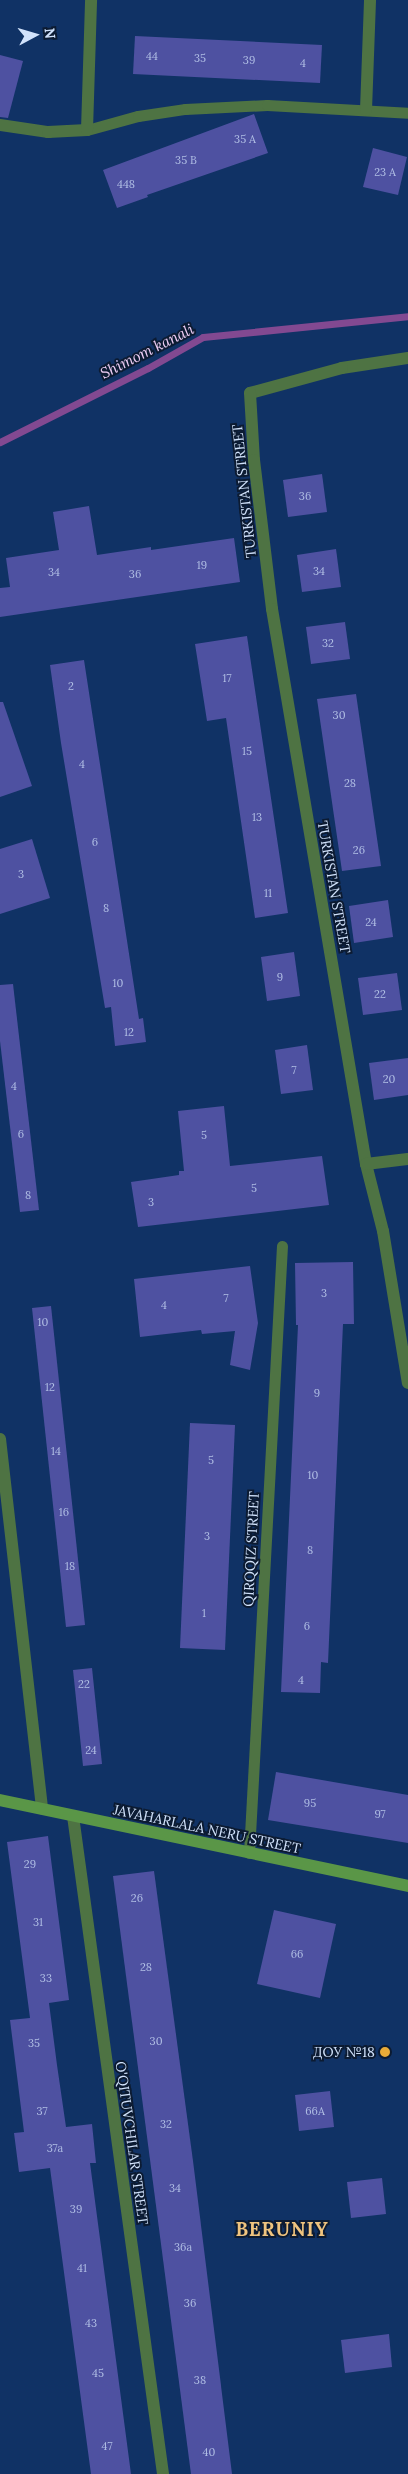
<!DOCTYPE html>
<meta charset="utf-8">
<style>
body{margin:0}
#map{position:relative;width:408px;height:2474px;overflow:hidden;background:#103265;font-family:Lora,serif}
div>[style]{position:absolute}
.stream>*{height:7px;margin:-3.5px;padding:0 3.5px;transform-origin:3.5px;border-radius:3.5px;background:#824991}
.building>*{inset:0;background:#4e51a1}
.lane>*{height:11px;margin:-5.5px;padding:0 5.5px;transform-origin:5.5px;border-radius:5.5px;background:#4e7343}
.street>*{height:12px;margin:-6px;padding:0 6px;transform-origin:6px;border-radius:6px;background:#4e7343}
.secondary>*{height:12px;margin:-6px;padding:0 6px;transform-origin:6px;border-radius:6px;background:#5a9647}
.dots>*{width:14px;height:14px;translate:-50% -50%;box-sizing:border-box;border:2px solid #0c1b32;border-radius:50%}
span{translate:-50% -50%;white-space:nowrap;text-align:center;line-height:1.15;-webkit-text-stroke:4px #0c1b32;paint-order:stroke}
.number-label{font-size:11px;color:#b0bee4}
.number-label span{-webkit-text-stroke-width:0}
.street-label{font-size:14px;color:#d1e2fb}
.poi-label{font-size:14px;color:#d1e2fb}
.right{translate:-100% -50%;text-align:right}
.water-label{font-size:15px;color:#eccdf4;font-style:italic}
.district-label{font-size:19px;color:#efc47f;font-weight:700;letter-spacing:1px}
.north{position:absolute;left:10px;top:10px;width:50px;height:50px;-webkit-text-stroke:4px #0c1b32;paint-order:stroke;rotate:84deg;font-size:14px;font-weight:700;line-height:20px;text-align:center;color:#d1e2fb}
.north::after{content:'';display:block;margin:auto;width:18px;height:22px;background:#d1e2fb;clip-path:polygon(50% 0,100% 100%,50% 72%,0 100%)}
</style>
<div id="map">
<div class="stream">
<div style="left:0;top:442px;width:165px;rotate:-26.6deg"></div>
<div style="left:148px;top:368px;width:63px;rotate:-29.4deg"></div>
<div style="left:203px;top:337px;width:206px;rotate:-5.8deg"></div>
</div>
<div class="building">
<div style="clip-path:polygon(135px 36px,322px 45px,320px 83px,133px 74px)"></div>
<div style="clip-path:polygon(0 55px,23px 61px,8px 118px,0 117px)"></div>
<div style="clip-path:polygon(254px 114px,268px 153px,147px 195px,148px 197px,117px 208px,103px 170px)"></div>
<div style="clip-path:polygon(373px 148px,407px 157px,398px 195px,363px 187px)"></div>
<div style="clip-path:polygon(322px 474px,327px 512px,288px 517px,283px 480px)"></div>
<div style="clip-path:polygon(89px 506px,97px 555px,151px 547px,151px 550px,234px 538px,240px 582px,0 617px,0 588px,10px 587px,6px 558px,59px 550px,53px 512px)"></div>
<div style="clip-path:polygon(336px 549px,341px 587px,302px 592px,297px 555px)"></div>
<div style="clip-path:polygon(345px 622px,350px 659px,311px 664px,306px 627px)"></div>
<div style="clip-path:polygon(247px 636px,288px 913px,255px 918px,226px 718px,207px 721px,195px 644px)"></div>
<div style="clip-path:polygon(84px 660px,139px 1019px,143px 1018px,146px 1042px,115px 1046px,111px 1007px,105px 1008px,61px 743px,50px 665px)"></div>
<div style="clip-path:polygon(356px 694px,381px 866px,342px 871px,317px 699px)"></div>
<div style="clip-path:polygon(0 702px,3px 702px,32px 786px,0 797px)"></div>
<div style="clip-path:polygon(32px 839px,50px 898px,0 914px,0 849px)"></div>
<div style="clip-path:polygon(388px 900px,393px 937px,354px 943px,349px 906px)"></div>
<div style="clip-path:polygon(294px 952px,300px 996px,267px 1001px,261px 957px)"></div>
<div style="clip-path:polygon(397px 973px,402px 1010px,363px 1015px,358px 978px)"></div>
<div style="clip-path:polygon(13px 984px,39px 1210px,20px 1212px,0 1041px,0 985px)"></div>
<div style="clip-path:polygon(307px 1045px,313px 1090px,281px 1094px,275px 1050px)"></div>
<div style="clip-path:polygon(408px 1058px,408px 1095px,374px 1100px,369px 1063px)"></div>
<div style="clip-path:polygon(224px 1106px,230px 1166px,322px 1156px,329px 1205px,138px 1227px,131px 1182px,179px 1175px,179px 1171px,184px 1171px,178px 1111px)"></div>
<div style="clip-path:polygon(353px 1262px,354px 1324px,343px 1324px,328px 1663px,321px 1662px,320px 1693px,281px 1692px,298px 1325px,296px 1325px,295px 1263px)"></div>
<div style="clip-path:polygon(250px 1266px,258px 1323px,250px 1370px,230px 1365px,235px 1331px,202px 1334px,201px 1330px,140px 1337px,134px 1279px)"></div>
<div style="clip-path:polygon(51px 1306px,85px 1625px,66px 1627px,32px 1308px)"></div>
<div style="clip-path:polygon(190px 1423px,235px 1425px,225px 1650px,180px 1648px)"></div>
<div style="clip-path:polygon(92px 1668px,102px 1764px,83px 1766px,73px 1670px)"></div>
<div style="clip-path:polygon(276px 1772px,408px 1795px,408px 1843px,268px 1820px)"></div>
<div style="clip-path:polygon(48px 1836px,69px 2000px,49px 2003px,57px 2065px,66px 2127px,92px 2124px,96px 2163px,90px 2163px,131px 2474px,91px 2474px,50px 2168px,19px 2172px,14px 2133px,24px 2132px,10px 2020px,30px 2018px,7px 1842px)"></div>
<div style="clip-path:polygon(154px 1871px,193px 2161px,232px 2474px,191px 2474px,113px 1876px)"></div>
<div style="clip-path:polygon(274px 1910px,336px 1924px,320px 1998px,257px 1984px)"></div>
<div style="clip-path:polygon(330px 2091px,334px 2127px,299px 2131px,295px 2095px)"></div>
<div style="clip-path:polygon(382px 2178px,386px 2214px,351px 2218px,347px 2182px)"></div>
<div style="clip-path:polygon(389px 2334px,392px 2367px,345px 2373px,341px 2340px)"></div>
</div>
<div class="lane">
<div style="left:87px;top:130px;width:53px;rotate:-15.4deg"></div>
<div style="left:138px;top:116px;width:48px;rotate:-8.5deg"></div>
<div style="left:185px;top:109px;width:82px;rotate:-2.8deg"></div>
<div style="left:267px;top:105px;width:141px;rotate:3.2deg"></div>
<div style="left:249px;top:1853px;width:608px;rotate:-86.89deg"></div>
</div>
<div class="street">
<div style="left:366px;top:110px;width:110px;rotate:-87.9deg"></div>
<div style="left:0;top:125px;width:49px;rotate:8.3deg"></div>
<div style="left:48px;top:132px;width:39px;rotate:-3deg"></div>
<div style="left:87px;top:130px;width:130px;rotate:-88.2deg"></div>
<div style="left:408px;top:358px;width:67px;rotate:171.4deg"></div>
<div style="left:342px;top:368px;width:95px;rotate:164.8deg"></div>
<div style="left:250px;top:393px;width:67px;rotate:86.6deg"></div>
<div style="left:254px;top:460px;width:150px;rotate:83.1deg"></div>
<div style="left:272px;top:609px;width:563px;rotate:80.39deg"></div>
<div style="left:366px;top:1164px;width:69px;rotate:75.8deg"></div>
<div style="left:383px;top:1231px;width:154px;rotate:80.7deg"></div>
<div style="left:366px;top:1164px;width:42px;rotate:-6.8deg"></div>
<div style="left:0;top:1439px;width:372px;rotate:83.5deg"></div>
<div style="left:73px;top:1816px;width:664px;rotate:82.21deg"></div>
</div>
<div class="secondary">
<div style="left:0;top:1800px;width:417px;rotate:11.9deg"></div>
</div>
<div class="dots">
<div style="left:385px;top:2052px;background:#e9ab38"></div>
</div>
<div class="number-label">
<span style="left:152px;top:56px">44</span>
<span style="left:200px;top:58px">35</span>
<span style="left:249px;top:60px">39</span>
<span style="left:303px;top:63px">4</span>
<span style="left:245px;top:139px">35 A</span>
<span style="left:186px;top:160px">35 B</span>
<span style="left:385px;top:172px">23 A</span>
<span style="left:126px;top:184px">448</span>
<span style="left:305px;top:496px">36</span>
<span style="left:202px;top:565px">19</span>
<span style="left:319px;top:571px">34</span>
<span style="left:54px;top:572px">34</span>
<span style="left:135px;top:574px">36</span>
<span style="left:328px;top:643px">32</span>
<span style="left:227px;top:678px">17</span>
<span style="left:71px;top:686px">2</span>
<span style="left:339px;top:715px">30</span>
<span style="left:247px;top:751px">15</span>
<span style="left:82px;top:764px">4</span>
<span style="left:350px;top:783px">28</span>
<span style="left:257px;top:817px">13</span>
<span style="left:95px;top:842px">6</span>
<span style="left:359px;top:850px">26</span>
<span style="left:21px;top:874px">3</span>
<span style="left:268px;top:893px">11</span>
<span style="left:106px;top:908px">8</span>
<span style="left:371px;top:922px">24</span>
<span style="left:280px;top:977px">9</span>
<span style="left:118px;top:983px">10</span>
<span style="left:380px;top:994px">22</span>
<span style="left:129px;top:1032px">12</span>
<span style="left:294px;top:1070px">7</span>
<span style="left:389px;top:1079px">20</span>
<span style="left:14px;top:1086px">4</span>
<span style="left:21px;top:1134px">6</span>
<span style="left:204px;top:1135px">5</span>
<span style="left:254px;top:1188px">5</span>
<span style="left:28px;top:1195px">8</span>
<span style="left:151px;top:1202px">3</span>
<span style="left:324px;top:1293px">3</span>
<span style="left:226px;top:1298px">7</span>
<span style="left:164px;top:1305px">4</span>
<span style="left:43px;top:1322px">10</span>
<span style="left:50px;top:1387px">12</span>
<span style="left:317px;top:1393px">9</span>
<span style="left:56px;top:1451px">14</span>
<span style="left:211px;top:1460px">5</span>
<span style="left:313px;top:1475px">10</span>
<span style="left:64px;top:1512px">16</span>
<span style="left:207px;top:1536px">3</span>
<span style="left:310px;top:1550px">8</span>
<span style="left:70px;top:1566px">18</span>
<span style="left:204px;top:1613px">1</span>
<span style="left:307px;top:1626px">6</span>
<span style="left:301px;top:1680px">4</span>
<span style="left:84px;top:1684px">22</span>
<span style="left:91px;top:1750px">24</span>
<span style="left:310px;top:1803px">95</span>
<span style="left:380px;top:1814px">97</span>
<span style="left:30px;top:1864px">29</span>
<span style="left:137px;top:1898px">26</span>
<span style="left:38px;top:1922px">31</span>
<span style="left:297px;top:1954px">66</span>
<span style="left:146px;top:1967px">28</span>
<span style="left:46px;top:1978px">33</span>
<span style="left:156px;top:2041px">30</span>
<span style="left:34px;top:2043px">35</span>
<span style="left:42px;top:2111px">37</span>
<span style="left:315px;top:2111px">66A</span>
<span style="left:166px;top:2124px">32</span>
<span style="left:55px;top:2148px">37a</span>
<span style="left:175px;top:2188px">34</span>
<span style="left:76px;top:2209px">39</span>
<span style="left:183px;top:2247px">36a</span>
<span style="left:82px;top:2268px">41</span>
<span style="left:190px;top:2303px">36</span>
<span style="left:91px;top:2323px">43</span>
<span style="left:98px;top:2373px">45</span>
<span style="left:200px;top:2380px">38</span>
<span style="left:107px;top:2446px">47</span>
<span style="left:209px;top:2452px">40</span>
</div>
<div class="street-label">
<span style="left:244px;top:491px;rotate:-96deg">TURKISTAN STREET</span>
<span style="left:334px;top:887px;rotate:80deg">TURKISTAN STREET</span>
<span style="left:251px;top:1549px;rotate:-87deg">QIRQQIZ STREET</span>
<span style="left:207px;top:1829px;rotate:12deg">JAVAHARLALA NERU STREET</span>
<span style="left:132px;top:2143px;rotate:82deg">O'QITUVCHILAR STREET</span>
</div>
<div class="poi-label">
<span class="right" style="left:375px;top:2052px">ДОУ №18</span>
</div>
<div class="water-label">
<span style="left:147px;top:351px;rotate:-27deg">Shimom kanali</span>
</div>
<div class="district-label">
<span style="left:282px;top:2230px">BERUNIY</span>
</div>
<div class="north">N</div>
</div>
